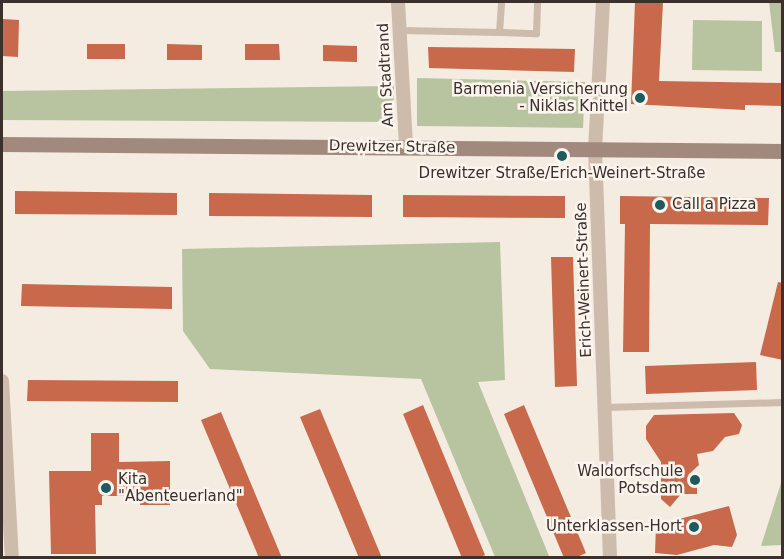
<!DOCTYPE html>
<meta charset="utf-8">
<style>
body{margin:0}
#map{position:relative;width:784px;height:559px;overflow:hidden;background:#f4ebe1;font-family:"DejaVu Sans",sans-serif}
div>[style]{position:absolute}
.green>*{inset:0;background:#b8c4a0}
.building>*{inset:0;background:#c8694b}
.lane>*{height:7px;margin:-3.5px;padding:0 3.5px;transform-origin:3.5px;border-radius:3.5px;background:#cdbbac}
.street>*{height:14px;margin:-7px;padding:0 7px;transform-origin:7px;border-radius:7px;background:#cdbbac}
.secondary>*{height:15px;margin:-7.5px;padding:0 7.5px;transform-origin:7.5px;border-radius:7.5px;background:#a18a7d}
.dots>*{width:16px;height:16px;translate:-50% -50%;box-sizing:border-box;border:3px solid #fbf5ee;border-radius:50%}
span{translate:-50% -50%;white-space:nowrap;text-align:center;line-height:1.15;-webkit-text-stroke:5px #fbf5ee;paint-order:stroke}
.street-label{font-size:15px;color:#3b302b}
.poi-label{font-size:15px;color:#3b302b}
.right{translate:-100% -50%;text-align:right}
.left{translate:0 -50%;text-align:left}
.frame{position:absolute;inset:0;border:3px solid #3b302b;pointer-events:none}
</style>
<div id="map">
<div class="green">
<div style="clip-path:polygon(769px 2px,782px 2px,782px 52px,775px 52px)"></div>
<div style="clip-path:polygon(693px 20px,762px 21px,762px 71px,692px 70px)"></div>
<div style="clip-path:polygon(417px 78px,585px 82px,583px 128px,417px 126px)"></div>
<div style="clip-path:polygon(394px 86px,393px 122px,2px 120px,2px 91px)"></div>
<div style="clip-path:polygon(500px 242px,505px 380px,478px 382px,549px 556px,495px 557px,421px 379px,210px 369px,183px 331px,182px 249px)"></div>
<div style="clip-path:polygon(782px 480px,782px 545px,761px 546px)"></div>
</div>
<div class="building">
<div style="clip-path:polygon(635px 2px,663px 2px,659px 81px,783px 83px,783px 106px,745px 105px,745px 110px,631px 104px)"></div>
<div style="clip-path:polygon(3px 19px,19px 20px,18px 57px,2px 56px)"></div>
<div style="clip-path:polygon(87px 44px,125px 44px,125px 59px,87px 59px)"></div>
<div style="clip-path:polygon(167px 44px,202px 45px,202px 60px,167px 60px)"></div>
<div style="clip-path:polygon(245px 44px,279px 44px,280px 60px,245px 60px)"></div>
<div style="clip-path:polygon(323px 45px,357px 46px,357px 62px,323px 61px)"></div>
<div style="clip-path:polygon(428px 47px,575px 49px,574px 72px,429px 68px)"></div>
<div style="clip-path:polygon(15px 191px,177px 193px,177px 215px,15px 214px)"></div>
<div style="clip-path:polygon(209px 193px,372px 195px,372px 217px,209px 216px)"></div>
<div style="clip-path:polygon(403px 195px,565px 196px,565px 218px,403px 217px)"></div>
<div style="clip-path:polygon(620px 196px,769px 198px,768px 225px,650px 224px,649px 352px,623px 352px,625px 224px,620px 224px)"></div>
<div style="clip-path:polygon(551px 257px,573px 257px,577px 386px,555px 387px)"></div>
<div style="clip-path:polygon(778px 282px,783px 283px,783px 360px,760px 355px)"></div>
<div style="clip-path:polygon(22px 284px,172px 287px,172px 309px,21px 306px)"></div>
<div style="clip-path:polygon(756px 362px,757px 390px,646px 394px,645px 366px)"></div>
<div style="clip-path:polygon(28px 380px,178px 381px,178px 402px,27px 401px)"></div>
<div style="clip-path:polygon(423px 405px,485px 555px,479px 558px,462px 558px,403px 414px)"></div>
<div style="clip-path:polygon(524px 405px,586px 553px,575px 558px,564px 558px,504px 414px)"></div>
<div style="clip-path:polygon(320px 409px,382px 558px,359px 558px,324px 474px,300px 417px)"></div>
<div style="clip-path:polygon(221px 412px,282px 558px,259px 558px,201px 420px)"></div>
<div style="clip-path:polygon(734px 413px,742px 425px,739px 434px,725px 437px,713px 451px,697px 454px,699px 465px,688px 475px,697px 481px,697px 494px,681px 494px,670px 507px,661px 499px,661px 462px,646px 439px,646px 426px,654px 415px)"></div>
<div style="clip-path:polygon(91px 433px,119px 433px,119px 462px,170px 461px,170px 505px,140px 505px,139px 496px,102px 496px,102px 505px,95px 505px,96px 554px,51px 554px,49px 471px,91px 471px)"></div>
<div style="clip-path:polygon(729px 506px,737px 535px,732px 547px,714px 545px,677px 555px,655px 553px,656px 525px)"></div>
</div>
<div class="lane">
<div style="left:401px;top:30px;width:98px;rotate:1.2deg"></div>
<div style="left:499px;top:32px;width:30px;rotate:-86deg"></div>
<div style="left:499px;top:32px;width:37px;rotate:2deg"></div>
<div style="left:536px;top:33px;width:31px;rotate:-88deg"></div>
<div style="left:606px;top:407px;width:176px;rotate:-1.6deg"></div>
</div>
<div class="street">
<div style="left:398px;top:2px;width:145px;rotate:86.8deg"></div>
<div style="left:603px;top:2px;width:147px;rotate:93.1deg"></div>
<div style="left:595px;top:149px;width:409px;rotate:87.9deg"></div>
<div style="left:2px;top:381px;width:177px;rotate:86.8deg"></div>
</div>
<div class="secondary">
<div style="left:2px;top:144px;width:780px;rotate:0.51deg"></div>
</div>
<div class="dots">
<div style="left:640px;top:98px;background:#1f5a5e"></div>
<div style="left:562px;top:156px;background:#1f5a5e"></div>
<div style="left:660px;top:205px;background:#1f5a5e"></div>
<div style="left:695px;top:480px;background:#1f5a5e"></div>
<div style="left:106px;top:488px;background:#1f5a5e"></div>
<div style="left:694px;top:527px;background:#1f5a5e"></div>
</div>
<div class="street-label">
<span style="left:386px;top:75px;rotate:-93deg">Am Stadtrand</span>
<span style="left:392px;top:147px;rotate:1deg">Drewitzer Straße</span>
<span style="left:584px;top:280px;rotate:-92deg">Erich-Weinert-Straße</span>
</div>
<div class="poi-label">
<span class="right" style="left:628px;top:98px">Barmenia Versicherung<br>- Niklas Knittel</span>
<span style="left:562px;top:174px">Drewitzer Straße/Erich-Weinert-Straße</span>
<span class="left" style="left:672px;top:205px">Call a Pizza</span>
<span class="right" style="left:683px;top:480px">Waldorfschule<br>Potsdam</span>
<span class="left" style="left:118px;top:488px">Kita<br>"Abenteuerland"</span>
<span class="right" style="left:682px;top:527px">Unterklassen-Hort</span>
</div>
<div class="frame"></div>
</div>
